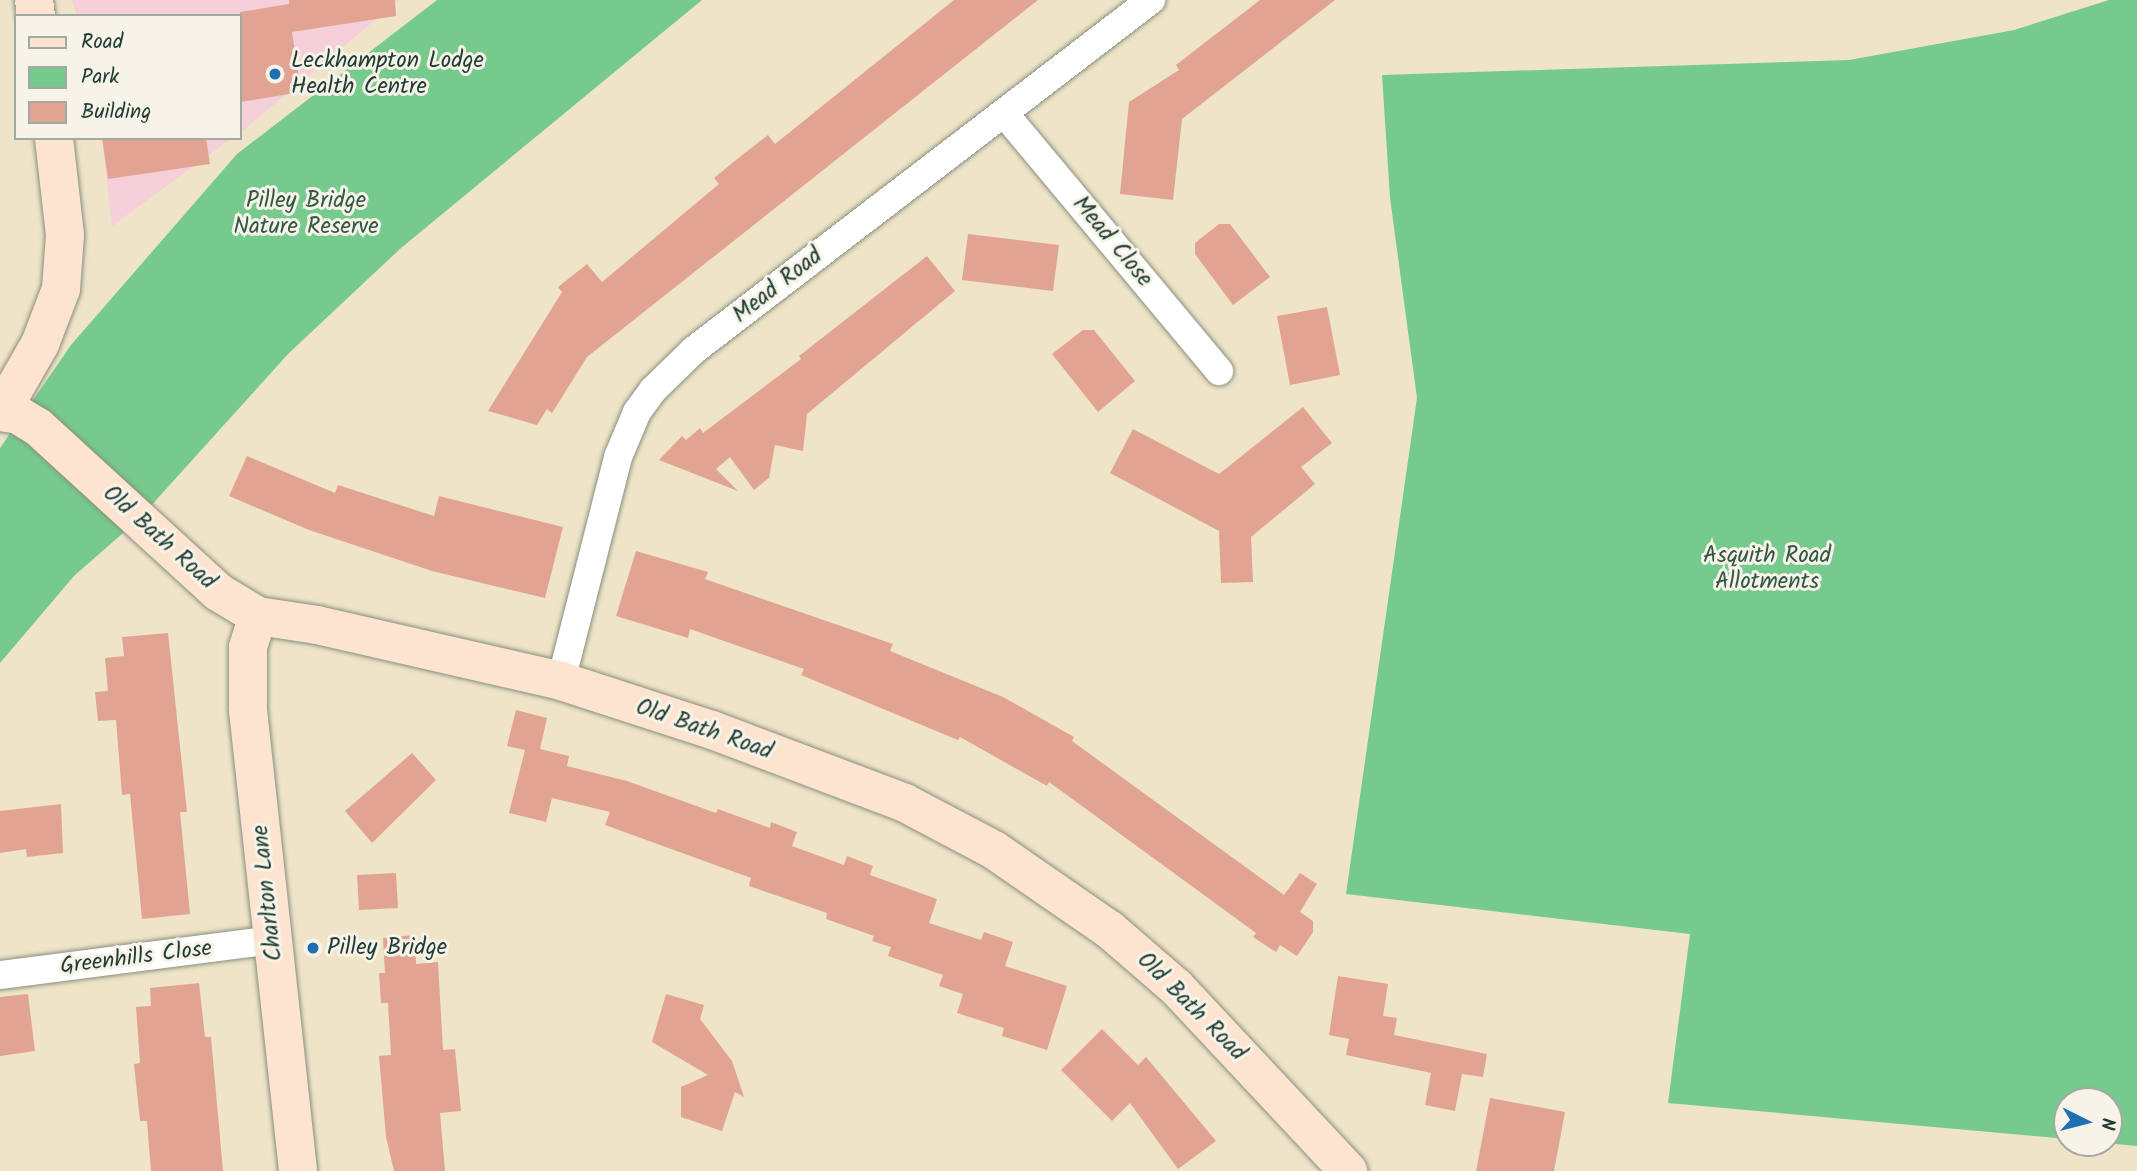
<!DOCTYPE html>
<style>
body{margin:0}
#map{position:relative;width:2137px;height:1171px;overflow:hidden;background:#efe4c8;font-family:Kalam,sans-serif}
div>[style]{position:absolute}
.built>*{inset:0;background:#f5cfda}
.green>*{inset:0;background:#77ca8d}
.building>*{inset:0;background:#e1a493}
.roads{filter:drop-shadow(0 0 2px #87907e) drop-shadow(0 0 2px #87907e)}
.street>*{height:28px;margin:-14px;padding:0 14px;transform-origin:14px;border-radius:14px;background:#fff}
.secondary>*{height:38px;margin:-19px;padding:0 19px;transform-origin:19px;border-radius:19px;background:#fde4d1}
.dots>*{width:19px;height:19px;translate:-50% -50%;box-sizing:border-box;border:4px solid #f7f3e8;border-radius:50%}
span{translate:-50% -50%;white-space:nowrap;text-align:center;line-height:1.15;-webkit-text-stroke:6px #f7f3e8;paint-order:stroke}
.poi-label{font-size:23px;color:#1f3d34}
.left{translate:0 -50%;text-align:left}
.park-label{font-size:23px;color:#315946}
.street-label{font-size:23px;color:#1f3d34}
.legend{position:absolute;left:14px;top:14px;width:228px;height:126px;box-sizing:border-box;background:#f7f3e8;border:2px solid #a1aaa0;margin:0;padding:9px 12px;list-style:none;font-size:21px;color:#1f3d34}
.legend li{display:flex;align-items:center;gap:14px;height:35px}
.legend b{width:35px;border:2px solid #a1aaa0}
.north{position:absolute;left:2053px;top:1087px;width:70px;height:70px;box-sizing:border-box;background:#f7f3e8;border:2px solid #a1aaa0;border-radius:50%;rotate:96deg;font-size:19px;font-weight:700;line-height:28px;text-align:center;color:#1f3d34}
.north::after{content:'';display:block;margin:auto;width:24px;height:32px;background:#1f6fb2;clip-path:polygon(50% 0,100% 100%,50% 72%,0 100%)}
</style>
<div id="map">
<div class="built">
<div style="clip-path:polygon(72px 0,399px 0,240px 133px,240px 16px,77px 16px)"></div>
<div style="clip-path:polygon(102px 138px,232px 138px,112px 226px)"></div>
</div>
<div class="green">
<div style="clip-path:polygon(437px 0,702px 0,401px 248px,288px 354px,139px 519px,74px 576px,0 663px,0 448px,71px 345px,237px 154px)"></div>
<div style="clip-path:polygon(2109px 0,2137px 0,2137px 1146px,2106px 1143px,2109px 1101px,2067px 1101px,2067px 1139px,1668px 1103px,1690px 934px,1346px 894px,1417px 398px,1390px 198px,1382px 75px,1849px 60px,2014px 30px)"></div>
</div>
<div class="building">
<div style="clip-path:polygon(289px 0,395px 0,396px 16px,292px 32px,301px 92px,240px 102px,240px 12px,289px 4px)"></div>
<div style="clip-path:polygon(954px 0,1038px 0,587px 357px,552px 413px,547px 409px,537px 425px,488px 411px,562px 292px,558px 287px,587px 264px,602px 282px,719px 184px,714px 178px,741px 156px,768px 135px,775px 144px)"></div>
<div style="clip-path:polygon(1260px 0,1335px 0,1182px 119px,1173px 200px,1120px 194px,1129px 102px,1179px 70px,1176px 65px)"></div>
<div style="clip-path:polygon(102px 138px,206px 138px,210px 164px,108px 179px)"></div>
<div style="clip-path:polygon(1219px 224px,1230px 224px,1270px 277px,1233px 305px,1195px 254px,1195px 243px)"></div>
<div style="clip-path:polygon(968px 234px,1059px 245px,1053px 291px,962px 280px)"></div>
<div style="clip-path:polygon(927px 256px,955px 291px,807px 414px,803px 451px,775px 445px,769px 478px,754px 490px,730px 457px,716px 469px,738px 491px,659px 460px,682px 436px,686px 440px,700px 428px,703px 433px,801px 359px,799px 356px)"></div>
<div style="clip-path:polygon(1327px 307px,1340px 375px,1290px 385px,1277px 316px)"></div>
<div style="clip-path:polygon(1083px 330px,1094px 330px,1135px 381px,1098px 412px,1052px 354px)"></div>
<div style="clip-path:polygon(1303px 407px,1332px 443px,1301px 467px,1315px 484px,1251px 537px,1253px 582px,1221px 583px,1219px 531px,1110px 473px,1133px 429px,1219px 474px)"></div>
<div style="clip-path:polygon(247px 456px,335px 493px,338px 485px,434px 516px,439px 496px,563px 527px,545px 598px,432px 571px,309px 530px,229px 496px)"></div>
<div style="clip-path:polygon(636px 551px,708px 572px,705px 579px,893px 644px,890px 651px,1003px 697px,1074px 737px,1072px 741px,1284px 895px,1300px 873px,1317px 884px,1300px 912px,1313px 921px,1313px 932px,1297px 956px,1280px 945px,1276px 952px,1253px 937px,1256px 933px,1049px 782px,1047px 786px,960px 737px,958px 740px,801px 675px,804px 669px,690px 629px,688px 638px,616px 616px)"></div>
<div style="clip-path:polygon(168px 633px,187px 812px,180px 812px,190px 914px,142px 919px,130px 794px,122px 795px,116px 720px,98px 721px,95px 692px,108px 691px,105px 658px,124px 656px,122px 637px)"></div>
<div style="clip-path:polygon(516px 710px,547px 718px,540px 749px,569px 756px,567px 766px,627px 781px,716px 813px,718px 809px,770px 828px,771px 822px,797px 832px,792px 846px,844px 865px,847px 856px,873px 866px,870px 875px,937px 899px,929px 923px,981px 940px,984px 932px,1013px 942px,1005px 966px,1067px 986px,1047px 1050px,1002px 1036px,1004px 1028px,957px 1013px,963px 994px,939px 986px,943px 975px,888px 956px,891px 947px,872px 941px,874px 936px,826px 919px,827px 913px,749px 886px,751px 878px,605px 825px,610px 812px,552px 798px,546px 822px,509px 813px,525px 750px,507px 746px)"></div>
<div style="clip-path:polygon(412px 753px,436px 780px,372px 843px,345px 811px)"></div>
<div style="clip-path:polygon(61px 804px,63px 853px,27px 857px,26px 849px,0 853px,0 811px)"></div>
<div style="clip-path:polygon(396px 873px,398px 908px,359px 910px,357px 875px)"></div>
<div style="clip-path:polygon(415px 935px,416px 964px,438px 962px,443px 1050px,455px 1049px,461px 1111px,440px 1113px,445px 1171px,394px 1171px,386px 1137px,379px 1056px,391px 1055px,388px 1003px,381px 1003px,379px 973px,385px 973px,383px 938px)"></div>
<div style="clip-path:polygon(1338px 976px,1388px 984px,1383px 1016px,1397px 1018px,1394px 1035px,1487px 1054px,1483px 1077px,1462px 1074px,1455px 1111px,1425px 1105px,1431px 1073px,1346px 1055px,1349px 1039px,1329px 1035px)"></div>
<div style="clip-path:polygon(199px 983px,205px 1037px,211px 1037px,223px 1171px,151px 1171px,147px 1121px,140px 1121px,134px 1064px,140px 1063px,136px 1007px,151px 1006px,150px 988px)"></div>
<div style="clip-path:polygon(28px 994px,35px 1051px,0 1056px,0 997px)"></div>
<div style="clip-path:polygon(666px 994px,704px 1005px,700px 1019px,732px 1061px,744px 1097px,735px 1092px,722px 1131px,681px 1117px,681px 1087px,708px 1075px,652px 1042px)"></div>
<div style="clip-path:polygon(1102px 1029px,1138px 1065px,1146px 1057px,1216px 1141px,1178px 1169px,1130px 1103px,1112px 1121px,1061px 1070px)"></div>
<div style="clip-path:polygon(1490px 1098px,1565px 1112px,1554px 1171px,1476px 1171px)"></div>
</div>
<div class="roads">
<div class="street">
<div style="left:1004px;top:113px;width:336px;rotate:50.2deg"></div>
<div style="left:561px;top:681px;width:231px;rotate:-75.7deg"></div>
<div style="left:618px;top:457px;width:49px;rotate:-67.1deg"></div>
<div style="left:637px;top:412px;width:27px;rotate:-54deg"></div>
<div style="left:653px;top:390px;width:57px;rotate:-44.3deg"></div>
<div style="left:694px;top:350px;width:576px;rotate:-37.45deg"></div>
<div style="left:0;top:975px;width:274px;rotate:-7.3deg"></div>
</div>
<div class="secondary">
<div style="left:34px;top:0;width:16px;rotate:83deg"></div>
<div style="left:0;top:412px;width:18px;rotate:9deg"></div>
<div style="left:18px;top:415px;width:23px;rotate:31deg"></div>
<div style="left:38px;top:427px;width:244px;rotate:42.5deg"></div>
<div style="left:218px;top:592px;width:47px;rotate:31deg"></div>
<div style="left:258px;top:616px;width:60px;rotate:8.7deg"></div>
<div style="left:317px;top:625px;width:250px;rotate:12.9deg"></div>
<div style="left:561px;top:681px;width:159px;rotate:18deg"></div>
<div style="left:712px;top:730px;width:206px;rotate:20.7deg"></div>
<div style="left:905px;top:803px;width:101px;rotate:27.8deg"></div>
<div style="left:994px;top:850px;width:141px;rotate:34.6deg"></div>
<div style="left:1110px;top:930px;width:87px;rotate:40.8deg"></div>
<div style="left:1176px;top:987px;width:252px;rotate:46.9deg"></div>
<div style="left:1px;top:412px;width:78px;rotate:-60.2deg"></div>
<div style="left:40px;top:344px;width:59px;rotate:-69.1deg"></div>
<div style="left:61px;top:289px;width:54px;rotate:-85.8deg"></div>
<div style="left:65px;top:235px;width:98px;rotate:-96.5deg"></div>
<div style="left:258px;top:616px;width:33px;rotate:108deg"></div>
<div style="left:248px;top:647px;width:63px;rotate:90deg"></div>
<div style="left:248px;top:710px;width:464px;rotate:83.8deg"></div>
</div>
</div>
<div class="dots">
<div style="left:275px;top:74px;background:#1f6fb2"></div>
<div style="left:313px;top:948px;background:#1f6fb2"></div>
</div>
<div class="poi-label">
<span class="left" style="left:291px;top:74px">Leckhampton Lodge<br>Health Centre</span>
<span class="left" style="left:327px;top:948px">Pilley Bridge</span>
</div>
<div class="park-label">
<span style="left:306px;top:214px">Pilley Bridge<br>Nature Reserve</span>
<span style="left:1767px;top:569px">Asquith Road<br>Allotments</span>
</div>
<div class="street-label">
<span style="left:1112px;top:242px;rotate:50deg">Mead Close</span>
<span style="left:778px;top:286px;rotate:-38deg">Mead Road</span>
<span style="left:159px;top:538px;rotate:42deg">Old Bath Road</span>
<span style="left:704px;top:730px;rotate:19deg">Old Bath Road</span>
<span style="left:268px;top:893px;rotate:-96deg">Charlton Lane</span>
<span style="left:136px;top:958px;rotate:-7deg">Greenhills Close</span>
<span style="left:1191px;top:1007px;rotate:45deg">Old Bath Road</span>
</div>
<ul class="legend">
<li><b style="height:9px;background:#fde4d1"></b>Road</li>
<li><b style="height:19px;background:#77ca8d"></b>Park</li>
<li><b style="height:19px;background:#e1a493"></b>Building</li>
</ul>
<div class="north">N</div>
</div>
